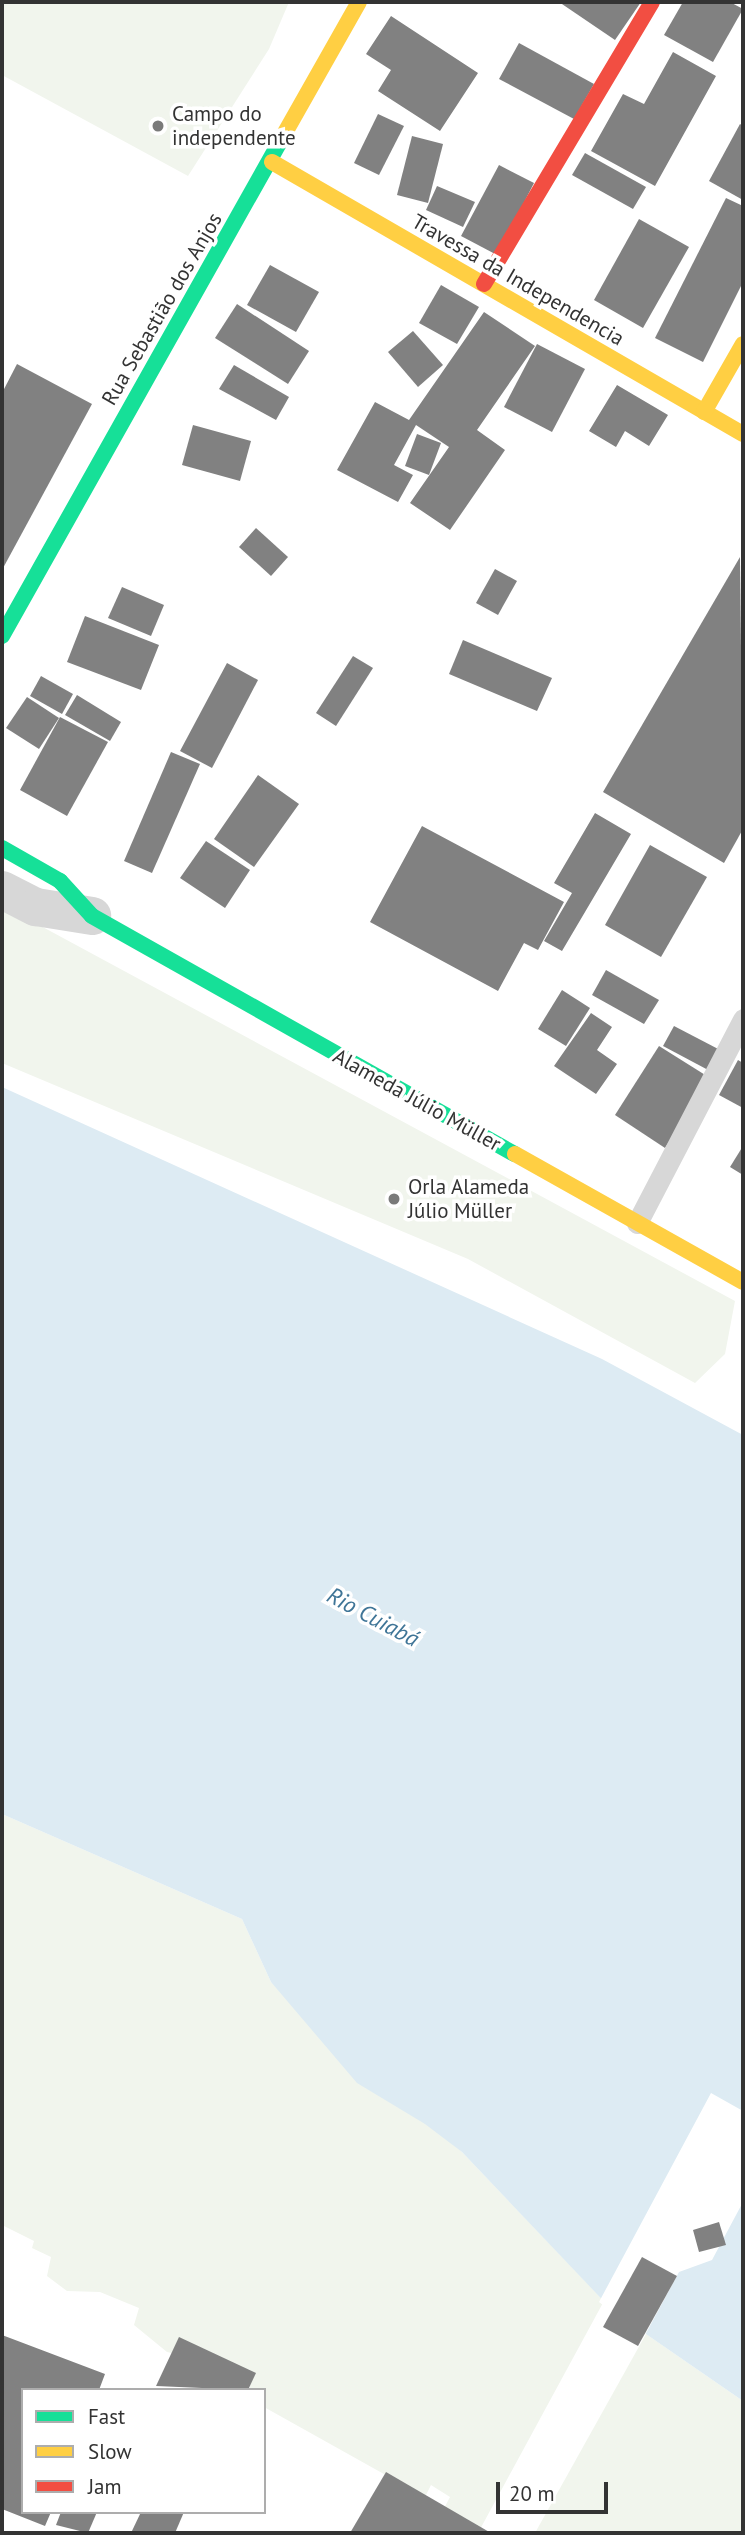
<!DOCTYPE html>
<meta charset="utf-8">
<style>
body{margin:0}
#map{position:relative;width:745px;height:2535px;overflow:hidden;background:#fff;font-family:"PT Sans",sans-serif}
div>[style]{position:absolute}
.green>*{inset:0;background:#f1f5ed}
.water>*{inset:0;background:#ddebf3}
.pier>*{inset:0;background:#fff}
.building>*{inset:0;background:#818181}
.lane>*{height:21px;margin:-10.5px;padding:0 10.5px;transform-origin:10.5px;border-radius:10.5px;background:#d7d7d7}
.street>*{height:38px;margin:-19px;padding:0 19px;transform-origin:19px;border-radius:19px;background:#d7d7d7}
.fast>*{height:16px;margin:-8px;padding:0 8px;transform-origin:8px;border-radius:8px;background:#16e098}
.slow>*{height:16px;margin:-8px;padding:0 8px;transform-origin:8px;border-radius:8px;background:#ffcf43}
.jam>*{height:16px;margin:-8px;padding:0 8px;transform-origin:8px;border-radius:8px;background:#f24e42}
.dots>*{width:19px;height:19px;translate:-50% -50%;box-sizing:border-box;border:4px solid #fff;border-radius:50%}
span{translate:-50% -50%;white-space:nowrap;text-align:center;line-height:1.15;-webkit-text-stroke:7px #fff;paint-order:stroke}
.poi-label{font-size:21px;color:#333}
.left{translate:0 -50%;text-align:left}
.street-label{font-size:21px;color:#333}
.water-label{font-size:23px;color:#3f7597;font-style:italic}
.frame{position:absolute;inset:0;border:4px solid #333;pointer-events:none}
.legend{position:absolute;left:21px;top:2388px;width:245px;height:126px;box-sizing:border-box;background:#fff;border:2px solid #adadad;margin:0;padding:9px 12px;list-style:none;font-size:21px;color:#333}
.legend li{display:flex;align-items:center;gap:14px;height:35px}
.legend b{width:35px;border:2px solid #adadad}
.scale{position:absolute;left:496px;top:2482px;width:112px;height:32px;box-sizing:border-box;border:4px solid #333;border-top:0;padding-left:9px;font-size:21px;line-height:24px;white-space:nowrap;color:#333;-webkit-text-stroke:5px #fff;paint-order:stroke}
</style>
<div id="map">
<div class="green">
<div style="clip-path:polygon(2px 2px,289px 2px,269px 49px,188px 176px,2px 75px)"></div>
<div style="clip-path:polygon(2px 905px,735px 1301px,725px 1354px,695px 1383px,468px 1259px,2px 1063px)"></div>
<div style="clip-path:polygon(2px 1814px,242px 1919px,271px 1982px,462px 2152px,604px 2301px,478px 2533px,441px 2514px,450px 2497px,431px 2485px,425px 2497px,264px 2407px,264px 2390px,250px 2390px,250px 2370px,167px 2352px,134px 2325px,139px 2308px,100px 2292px,67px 2291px,47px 2276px,51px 2257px,32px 2248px,34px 2241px,2px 2225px)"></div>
<div style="clip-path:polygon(646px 2334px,743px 2401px,743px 2533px,535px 2533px)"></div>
</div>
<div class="water">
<div style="clip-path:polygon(2px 1087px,602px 1359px,743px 1435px,743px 2401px,614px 2312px,462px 2152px,425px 2124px,357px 2083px,271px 1982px,242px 1919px,2px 1814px)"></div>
</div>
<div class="pier">
<div style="clip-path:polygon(711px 2093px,743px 2111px,743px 2202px,712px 2260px,679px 2272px,644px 2337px,599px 2302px)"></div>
</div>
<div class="building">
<div style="clip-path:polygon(559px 2px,641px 2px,615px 40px)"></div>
<div style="clip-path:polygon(683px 2px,730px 2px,743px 9px,713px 62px,664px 35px)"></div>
<div style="clip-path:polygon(391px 16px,478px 73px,440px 131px,378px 91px,391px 70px,366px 54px)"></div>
<div style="clip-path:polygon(519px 43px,594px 84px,574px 119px,499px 79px)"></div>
<div style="clip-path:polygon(673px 52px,716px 76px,655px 186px,591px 151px,623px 94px,644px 104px)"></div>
<div style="clip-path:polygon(378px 114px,404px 126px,379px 175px,354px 163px)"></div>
<div style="clip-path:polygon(740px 124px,743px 126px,743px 200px,709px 181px)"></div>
<div style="clip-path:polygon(412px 136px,443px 144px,428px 203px,397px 195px)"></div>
<div style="clip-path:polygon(585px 153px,646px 187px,633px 209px,572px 175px)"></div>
<div style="clip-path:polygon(499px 165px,534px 183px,497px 255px,461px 236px)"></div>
<div style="clip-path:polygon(437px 186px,475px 202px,463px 227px,426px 210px)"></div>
<div style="clip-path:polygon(726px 198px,743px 206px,743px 282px,703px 362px,655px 338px)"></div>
<div style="clip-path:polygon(639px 219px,689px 247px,643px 328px,594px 300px)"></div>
<div style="clip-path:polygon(270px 265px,319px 292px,296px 332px,247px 305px)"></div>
<div style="clip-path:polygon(441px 285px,479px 307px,457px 344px,419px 323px)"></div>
<div style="clip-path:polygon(237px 304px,309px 351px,288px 384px,215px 338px)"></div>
<div style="clip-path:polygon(484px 312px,535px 346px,477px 430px,505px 450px,450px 530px,410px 503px,449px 447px,416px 425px,394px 465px,413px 475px,398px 502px,337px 470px,375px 402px,409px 420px)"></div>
<div style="clip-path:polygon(413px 331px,443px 365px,418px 387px,388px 352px)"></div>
<div style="clip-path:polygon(537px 344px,585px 369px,552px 432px,504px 407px)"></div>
<div style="clip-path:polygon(17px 364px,92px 404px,2px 570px,2px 393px)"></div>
<div style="clip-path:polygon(234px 365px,289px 397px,276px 420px,219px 389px)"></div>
<div style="clip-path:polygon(617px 385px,668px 415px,649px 446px,625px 431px,616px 447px,589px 431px)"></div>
<div style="clip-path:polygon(193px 425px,251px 441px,240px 481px,182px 465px)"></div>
<div style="clip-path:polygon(417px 434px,441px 443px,429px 475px,405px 466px)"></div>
<div style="clip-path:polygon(256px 528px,288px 557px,271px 576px,239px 547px)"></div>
<div style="clip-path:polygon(740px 557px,743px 829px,724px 863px,603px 792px)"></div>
<div style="clip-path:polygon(495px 569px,517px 581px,498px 615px,476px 603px)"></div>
<div style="clip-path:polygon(122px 587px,164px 605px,151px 636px,108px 618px)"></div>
<div style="clip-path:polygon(85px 616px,159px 645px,141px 690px,67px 662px)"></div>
<div style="clip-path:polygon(463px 640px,552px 678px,537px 711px,449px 674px)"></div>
<div style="clip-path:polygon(353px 656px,373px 668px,336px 726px,316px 713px)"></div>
<div style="clip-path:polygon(227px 663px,258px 680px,212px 768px,180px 751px)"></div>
<div style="clip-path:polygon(41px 676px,73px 694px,62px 714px,30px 696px)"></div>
<div style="clip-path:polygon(77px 695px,121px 722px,110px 741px,65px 715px)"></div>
<div style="clip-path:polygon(27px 697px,59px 718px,39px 749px,6px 728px)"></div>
<div style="clip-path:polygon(60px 717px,108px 742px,67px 816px,20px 790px)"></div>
<div style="clip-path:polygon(171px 752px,200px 764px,152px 873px,124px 861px)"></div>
<div style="clip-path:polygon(258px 775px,299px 804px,254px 867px,214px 839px)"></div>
<div style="clip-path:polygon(595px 813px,631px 834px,562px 951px,544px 941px,572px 893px,554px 883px)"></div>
<div style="clip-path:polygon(422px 826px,564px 902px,538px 950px,524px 943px,498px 991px,370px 922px)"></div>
<div style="clip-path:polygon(206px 841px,250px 870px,225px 908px,180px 878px)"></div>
<div style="clip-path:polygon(650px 845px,707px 877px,661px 957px,605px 925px)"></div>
<div style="clip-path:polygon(606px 970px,659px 1000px,644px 1024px,592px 995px)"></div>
<div style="clip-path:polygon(562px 990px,590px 1008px,566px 1046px,538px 1029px)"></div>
<div style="clip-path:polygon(591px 1013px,612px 1027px,597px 1050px,617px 1064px,596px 1094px,554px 1066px)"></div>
<div style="clip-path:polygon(674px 1026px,722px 1051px,710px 1071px,663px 1046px)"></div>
<div style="clip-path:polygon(659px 1046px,710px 1078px,665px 1148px,615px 1115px)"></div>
<div style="clip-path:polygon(738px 1060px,743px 1063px,743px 1108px,719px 1095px)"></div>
<div style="clip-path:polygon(743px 1146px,743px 1175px,730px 1167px)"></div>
<div style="clip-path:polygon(719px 2222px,726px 2245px,699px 2252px,693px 2230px)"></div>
<div style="clip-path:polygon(642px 2257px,677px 2276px,638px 2346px,603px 2327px)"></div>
<div style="clip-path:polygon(2px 2335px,105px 2374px,99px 2390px,23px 2390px,23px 2512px,51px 2512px,45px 2526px,2px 2509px)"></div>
<div style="clip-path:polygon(179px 2337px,256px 2373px,248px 2390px,156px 2386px)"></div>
<div style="clip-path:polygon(386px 2472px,491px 2533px,350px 2533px)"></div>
<div style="clip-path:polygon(61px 2512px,97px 2512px,88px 2533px,56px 2525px)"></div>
<div style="clip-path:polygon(141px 2512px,184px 2512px,175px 2533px,131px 2533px)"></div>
</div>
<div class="lane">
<div style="left:637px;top:1223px;width:230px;rotate:-62.5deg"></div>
</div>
<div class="street">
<div style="left:2px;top:890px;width:38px;rotate:27deg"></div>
<div style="left:36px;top:907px;width:57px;rotate:9.1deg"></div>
</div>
<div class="fast">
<div style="left:2px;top:636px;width:571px;rotate:-60.65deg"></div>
<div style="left:2px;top:848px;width:67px;rotate:29.6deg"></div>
<div style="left:60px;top:881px;width:47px;rotate:47.6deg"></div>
<div style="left:92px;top:916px;width:485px;rotate:29.4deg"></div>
</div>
<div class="slow">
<div style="left:282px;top:138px;width:156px;rotate:-60.5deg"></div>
<div style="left:272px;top:162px;width:544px;rotate:30.01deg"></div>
<div style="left:704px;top:412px;width:78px;rotate:-60.2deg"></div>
<div style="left:515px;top:1154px;width:261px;rotate:29.3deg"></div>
</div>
<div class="jam">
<div style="left:484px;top:284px;width:328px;rotate:-59.2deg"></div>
</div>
<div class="dots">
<div style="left:158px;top:126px;background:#7a7a7a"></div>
<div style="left:394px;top:1199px;background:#7a7a7a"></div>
</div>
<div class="poi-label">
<span class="left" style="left:172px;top:126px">Campo do<br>independente</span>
<span class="left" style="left:408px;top:1199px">Orla Alameda<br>Júlio Müller</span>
</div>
<div class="street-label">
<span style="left:518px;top:280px;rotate:30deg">Travessa da Independencia</span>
<span style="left:162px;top:309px;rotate:-60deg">Rua Sebastião dos Anjos</span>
<span style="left:417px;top:1100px;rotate:29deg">Alameda Júlio Müller</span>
</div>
<div class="water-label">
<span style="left:373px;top:1617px;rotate:28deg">Rio Cuiabá</span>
</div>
<div class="frame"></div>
<ul class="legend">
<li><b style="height:9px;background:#16e098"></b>Fast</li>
<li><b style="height:9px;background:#ffcf43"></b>Slow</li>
<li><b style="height:9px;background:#f24e42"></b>Jam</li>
</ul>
<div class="scale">20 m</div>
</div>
